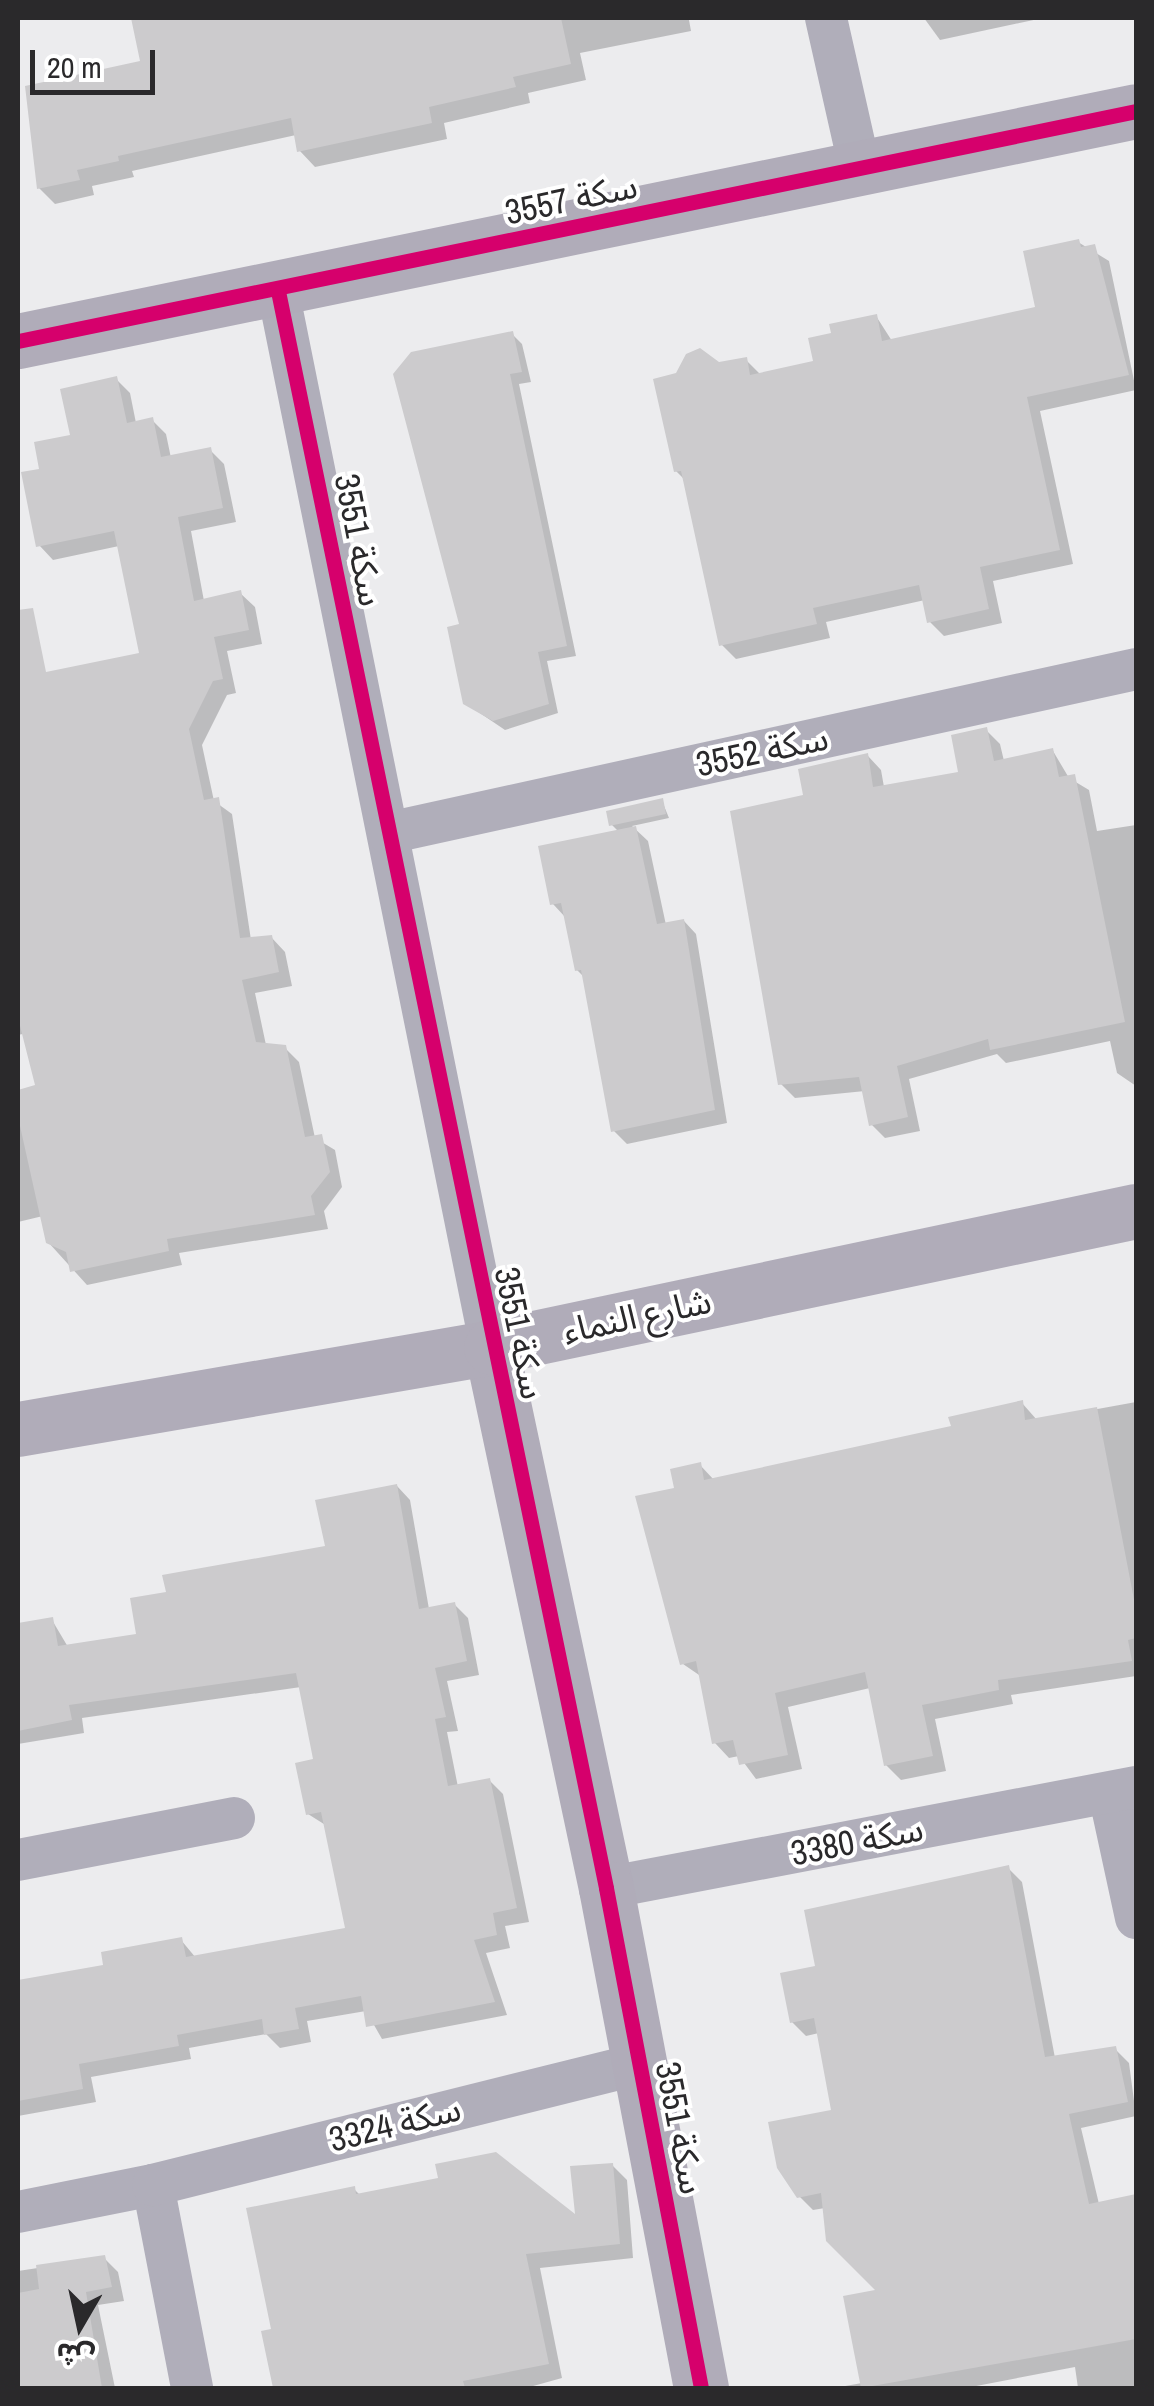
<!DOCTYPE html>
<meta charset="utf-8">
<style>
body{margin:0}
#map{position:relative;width:1154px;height:2406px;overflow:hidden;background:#ececee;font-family:"Archivo Narrow","Noto Sans Arabic",sans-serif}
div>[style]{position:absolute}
.shadow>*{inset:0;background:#0003}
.building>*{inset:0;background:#cccbcd}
.street>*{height:42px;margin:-21px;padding:0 21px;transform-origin:21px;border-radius:21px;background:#b0aeba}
.secondary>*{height:55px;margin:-27.5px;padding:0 27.5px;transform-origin:27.5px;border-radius:27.5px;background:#b0acb9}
.cycleway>*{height:15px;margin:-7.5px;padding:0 7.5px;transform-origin:7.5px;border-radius:7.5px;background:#d6006c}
span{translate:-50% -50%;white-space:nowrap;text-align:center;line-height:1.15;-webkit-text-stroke:8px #fff;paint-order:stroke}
.street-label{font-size:35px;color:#2a292b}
.frame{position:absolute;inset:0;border:20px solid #2a292b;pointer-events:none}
.north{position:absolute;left:30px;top:2276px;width:100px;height:100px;-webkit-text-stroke:8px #fff;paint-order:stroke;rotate:189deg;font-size:28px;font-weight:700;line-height:40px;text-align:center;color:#2a292b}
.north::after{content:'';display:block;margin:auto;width:35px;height:45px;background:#2a292b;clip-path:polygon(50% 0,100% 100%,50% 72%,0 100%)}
.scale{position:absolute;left:30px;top:50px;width:125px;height:45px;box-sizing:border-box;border:5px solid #2a292b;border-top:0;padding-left:12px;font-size:30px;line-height:35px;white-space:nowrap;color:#2a292b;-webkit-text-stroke:8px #fff;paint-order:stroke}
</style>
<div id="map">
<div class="shadow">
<div style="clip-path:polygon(134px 18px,699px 18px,689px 20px,691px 31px,580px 53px,586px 80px,528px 93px,530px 103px,444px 123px,447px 139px,315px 167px,299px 150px,296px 135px,132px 171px,134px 177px,92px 186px,94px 195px,55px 204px,39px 188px,143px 63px)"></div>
<div style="clip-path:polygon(924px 18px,1043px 18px,940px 40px)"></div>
<div style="clip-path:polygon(1078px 242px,1109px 261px,1136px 390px,1040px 411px,1073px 564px,993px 581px,1002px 623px,944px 636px,930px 622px,925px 600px,826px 622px,830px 638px,736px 659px,721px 644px,686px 481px,676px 471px,718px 364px,746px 360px,761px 375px,816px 363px,834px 335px,876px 316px,892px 341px,1038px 309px)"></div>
<div style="clip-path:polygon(512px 334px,522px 344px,531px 382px,519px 384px,576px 656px,547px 661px,558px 713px,505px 730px,465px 703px,462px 626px)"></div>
<div style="clip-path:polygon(116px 379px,130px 393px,136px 423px,152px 420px,166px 434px,171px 458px,210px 450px,224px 464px,236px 522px,191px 531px,204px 601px,240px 593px,255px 607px,262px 644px,227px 651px,236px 693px,227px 695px,202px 745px,214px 801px,232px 814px,251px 940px,271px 937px,285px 952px,292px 986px,255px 993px,266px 1045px,285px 1048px,299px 1062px,315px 1138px,335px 1150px,342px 1187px,324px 1211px,328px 1229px,179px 1253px,182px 1265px,87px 1285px,48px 1242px,43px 1216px,18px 1222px,18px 1092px,38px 1087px,27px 1033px,18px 1035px,18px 678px,142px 655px,119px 546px,53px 560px,39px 545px,42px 471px)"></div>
<div style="clip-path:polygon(986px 730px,1000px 744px,1004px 761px,1053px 751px,1069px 778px,1089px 790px,1097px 831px,1136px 825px,1136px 1086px,1117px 1073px,1110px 1041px,1006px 1063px,997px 1054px,909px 1079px,920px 1131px,885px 1138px,871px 1124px,865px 1091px,795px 1098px,781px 1084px,806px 797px,868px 756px,881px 770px,884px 787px,961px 774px)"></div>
<div style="clip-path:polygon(662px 801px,669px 818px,632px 826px,648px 841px,666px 925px,684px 921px,696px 934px,727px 1123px,627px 1144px,614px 1131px,585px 978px,577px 970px,566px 918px,553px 904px,619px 832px,611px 824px)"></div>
<div style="clip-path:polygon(1136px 1402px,1136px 1676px,1011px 1695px,1013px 1704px,935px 1719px,946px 1771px,901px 1780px,886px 1765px,870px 1688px,788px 1707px,802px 1769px,756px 1779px,739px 1756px,729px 1758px,715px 1743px,702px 1677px,683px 1664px,638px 1498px,677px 1490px,700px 1465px,715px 1481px,954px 1428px,1022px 1403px,1037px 1420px)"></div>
<div style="clip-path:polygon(397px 1486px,410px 1500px,429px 1609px,454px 1604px,468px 1618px,479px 1675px,447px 1681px,458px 1731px,447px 1732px,458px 1787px,489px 1780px,503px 1794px,529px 1922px,505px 1926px,510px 1948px,486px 1953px,507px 2015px,382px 2039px,366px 2011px,307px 2021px,311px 2042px,280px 2048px,266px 2034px,189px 2048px,191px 2059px,91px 2077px,96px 2102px,18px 2116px,18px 1983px,106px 1967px,181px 1940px,196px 1958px,348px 1930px,327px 1826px,308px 1814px,316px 1761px,301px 1687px,82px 1718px,84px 1733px,18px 1744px,18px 1625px,52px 1620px,68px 1647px,139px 1636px,168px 1594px,328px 1548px)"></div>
<div style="clip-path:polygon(1008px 1868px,1022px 1882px,1055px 2058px,1115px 2049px,1129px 2063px,1136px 2116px,1081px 2128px,1099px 2204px,1136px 2197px,1136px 2388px,1078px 2388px,1075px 2367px,966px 2388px,834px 2388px,862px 2383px,880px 2291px,825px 2208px,813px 2210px,799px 2196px,834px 2112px,819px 2033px,806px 2036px,792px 2022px,818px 1968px)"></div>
<div style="clip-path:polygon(612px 2165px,627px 2180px,633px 2258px,540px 2268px,562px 2378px,526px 2388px,275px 2388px,264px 2333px,274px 2331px,354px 2189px,361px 2196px,578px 2219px)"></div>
<div style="clip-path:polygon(104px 2258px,118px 2272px,124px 2301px,98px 2305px,115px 2388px,18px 2388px,18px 2271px)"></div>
</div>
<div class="building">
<div style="clip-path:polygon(131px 18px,561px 18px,571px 64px,513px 77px,516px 87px,429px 107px,432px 123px,297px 152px,291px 118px,118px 156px,119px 161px,77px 170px,80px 180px,37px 189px,25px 86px,140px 61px)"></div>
<div style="clip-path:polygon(1079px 239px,1081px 247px,1095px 244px,1129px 375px,1027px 397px,1060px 550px,980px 567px,989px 609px,927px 623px,919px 585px,813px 608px,817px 624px,719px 646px,681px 471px,674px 472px,653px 379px,676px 373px,686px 354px,700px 348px,719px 362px,747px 357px,750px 375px,813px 361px,808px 338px,831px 333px,829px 324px,877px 314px,882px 341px,1035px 307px,1023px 251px)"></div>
<div style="clip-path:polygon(513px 331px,522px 372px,510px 374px,567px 646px,538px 652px,549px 704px,493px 721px,463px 704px,447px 627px,459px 624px,393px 374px,411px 352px)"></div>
<div style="clip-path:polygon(117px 376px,127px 423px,153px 417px,161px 457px,211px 447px,223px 508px,178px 517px,194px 601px,241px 590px,249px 630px,214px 637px,223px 679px,213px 681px,189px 729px,204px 800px,219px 797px,240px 938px,272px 935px,279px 972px,242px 980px,256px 1042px,286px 1045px,305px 1137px,322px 1134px,330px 1172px,311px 1196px,315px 1215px,167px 1239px,169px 1251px,70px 1272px,66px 1252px,46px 1243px,18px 1117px,18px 1090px,35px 1085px,18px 1018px,18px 610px,33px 608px,46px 672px,139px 653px,114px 531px,36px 547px,21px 472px,39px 469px,34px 442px,70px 435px,60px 389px)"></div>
<div style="clip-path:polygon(987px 727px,994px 761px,1053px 748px,1059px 777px,1075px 774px,1125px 1022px,990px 1050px,988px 1039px,897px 1066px,908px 1117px,869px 1126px,859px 1077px,778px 1085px,730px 811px,803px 795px,798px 769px,868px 753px,873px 787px,958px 772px,951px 735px)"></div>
<div style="clip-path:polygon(663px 798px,666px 814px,609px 826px,606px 811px)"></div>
<div style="clip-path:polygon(636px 826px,657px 924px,684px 919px,715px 1110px,611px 1132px,581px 970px,575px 971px,561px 903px,550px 905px,538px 846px)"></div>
<div style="clip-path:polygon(1023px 1400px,1025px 1420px,1097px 1407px,1136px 1610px,1136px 1638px,1128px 1640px,1132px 1661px,998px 1680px,999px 1690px,922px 1705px,933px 1756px,884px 1766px,865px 1672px,775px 1693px,788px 1755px,739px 1765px,733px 1740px,712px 1744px,696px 1661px,680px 1665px,635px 1496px,674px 1488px,670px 1469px,701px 1462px,704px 1480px,951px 1426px,948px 1417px)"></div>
<div style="clip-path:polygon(397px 1484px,419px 1609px,455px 1602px,467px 1661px,435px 1668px,446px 1717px,435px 1719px,448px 1786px,490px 1778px,517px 1908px,493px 1913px,497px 1935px,474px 1940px,495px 2002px,366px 2027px,361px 1996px,295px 2008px,299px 2029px,264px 2035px,262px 2019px,177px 2035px,179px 2046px,79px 2064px,83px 2089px,18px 2101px,18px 1980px,103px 1965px,101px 1952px,182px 1937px,186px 1957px,345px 1928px,321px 1812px,306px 1815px,295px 1763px,313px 1759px,296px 1673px,69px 1705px,72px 1720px,18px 1731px,18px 1623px,53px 1617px,58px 1646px,136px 1634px,130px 1598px,166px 1592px,162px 1575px,325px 1546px,315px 1500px)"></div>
<div style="clip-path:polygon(1009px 1865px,1045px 2057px,1116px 2046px,1128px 2102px,1069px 2114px,1089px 2204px,1136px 2194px,1136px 2339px,861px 2388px,843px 2296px,875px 2290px,826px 2241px,821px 2193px,797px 2198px,777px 2168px,768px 2122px,831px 2110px,814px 2018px,790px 2023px,780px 1973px,815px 1966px,804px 1910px)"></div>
<div style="clip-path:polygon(496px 2152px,575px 2214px,570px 2166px,613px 2163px,620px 2244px,526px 2254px,549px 2364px,463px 2381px,465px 2388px,273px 2388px,261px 2331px,271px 2329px,246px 2208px,355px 2186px,356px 2194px,438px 2178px,435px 2164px)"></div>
<div style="clip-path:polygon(105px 2255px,112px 2287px,86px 2292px,102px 2388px,18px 2388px,18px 2293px,39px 2289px,36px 2265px)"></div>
</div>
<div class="street">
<div style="left:826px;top:18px;width:155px;rotate:77.3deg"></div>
<div style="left:278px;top:291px;width:1077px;rotate:78.6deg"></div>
<div style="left:388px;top:833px;width:766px;rotate:-12.37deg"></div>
<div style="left:1109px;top:1793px;width:128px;rotate:77.8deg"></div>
<div style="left:18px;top:1860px;width:220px;rotate:-11deg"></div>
<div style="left:606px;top:1888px;width:540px;rotate:-10.79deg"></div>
<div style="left:153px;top:2185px;width:207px;rotate:79.1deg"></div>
<div style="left:18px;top:2212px;width:138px;rotate:-11.3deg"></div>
<div style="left:153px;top:2185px;width:499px;rotate:-14deg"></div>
</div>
<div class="secondary">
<div style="left:18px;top:341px;width:1141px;rotate:-11.62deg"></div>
<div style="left:491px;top:1347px;width:553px;rotate:78deg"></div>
<div style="left:606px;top:1888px;width:509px;rotate:79.24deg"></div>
<div style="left:18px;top:1429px;width:480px;rotate:-9.8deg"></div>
<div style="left:491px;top:1347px;width:659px;rotate:-11.91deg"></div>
</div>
<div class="cycleway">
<div style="left:278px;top:291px;width:1630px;rotate:78.39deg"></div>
<div style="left:606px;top:1888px;width:509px;rotate:79.24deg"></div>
<div style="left:18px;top:341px;width:1141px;rotate:-11.62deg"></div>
</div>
<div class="street-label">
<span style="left:571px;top:199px;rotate:-12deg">سكة 3557</span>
<span style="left:359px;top:540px;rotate:79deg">سكة 3551</span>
<span style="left:762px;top:751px;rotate:-12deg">سكة 3552</span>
<span style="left:637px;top:1316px;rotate:-12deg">شارع النماء</span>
<span style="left:520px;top:1333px;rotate:78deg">سكة 3551</span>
<span style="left:857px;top:1841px;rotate:-11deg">سكة 3380</span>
<span style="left:395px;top:2124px;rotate:-14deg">سكة 3324</span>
<span style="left:680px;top:2128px;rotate:79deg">سكة 3551</span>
</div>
<div class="frame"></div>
<div class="north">ش</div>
<div class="scale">20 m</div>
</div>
